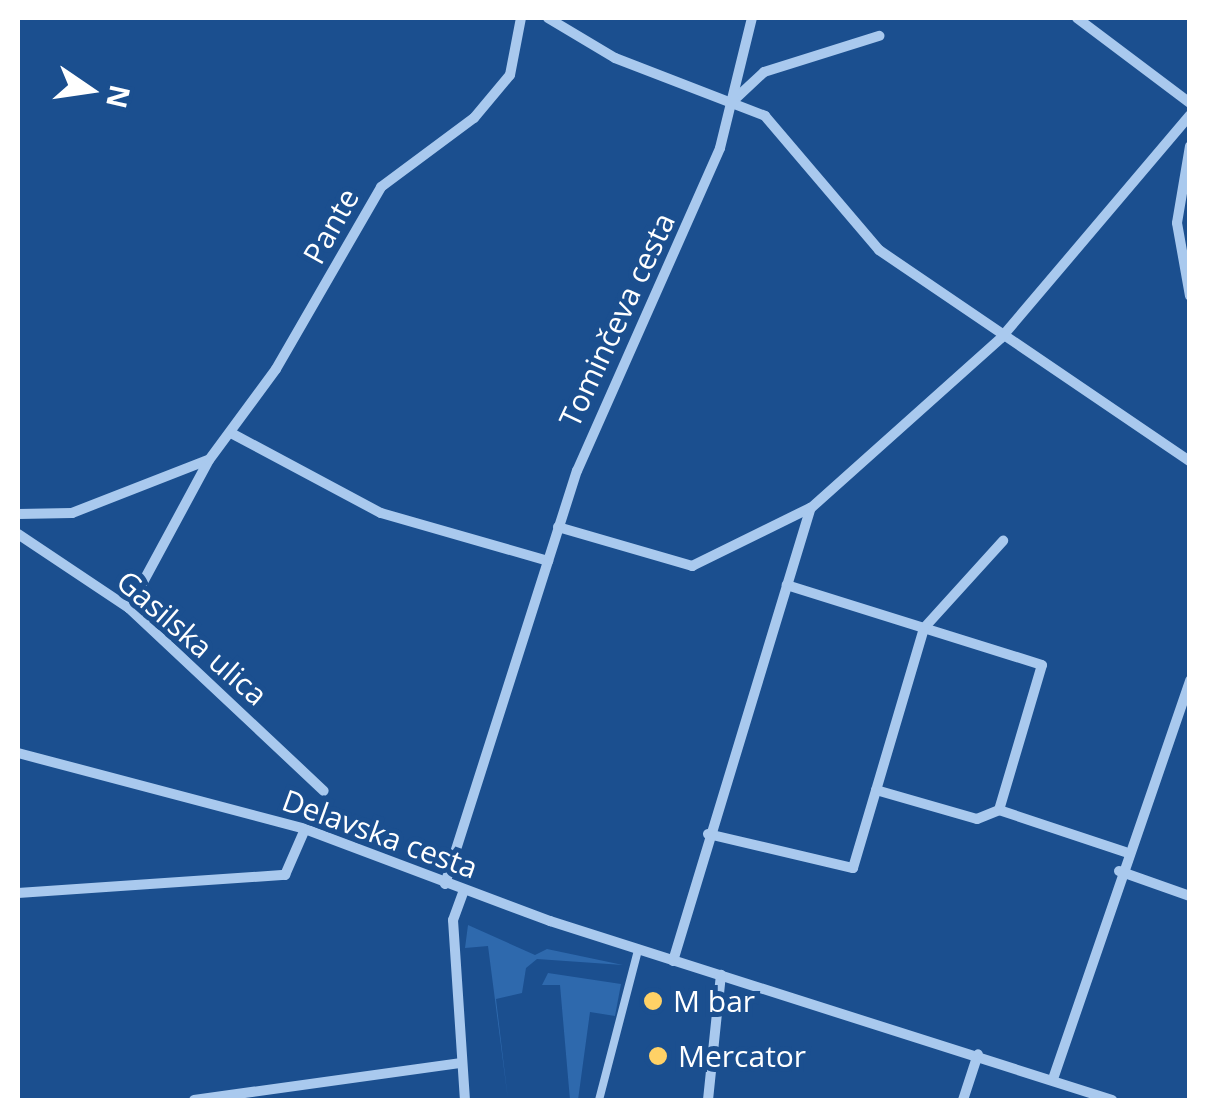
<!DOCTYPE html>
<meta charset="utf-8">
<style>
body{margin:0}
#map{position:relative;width:1207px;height:1118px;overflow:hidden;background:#1b4f8f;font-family:"Open Sans",sans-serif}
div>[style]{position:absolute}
.green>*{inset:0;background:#2e69ad}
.service>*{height:8px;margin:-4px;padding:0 4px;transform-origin:4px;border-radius:4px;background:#a9c9ee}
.minor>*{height:10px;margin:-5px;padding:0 5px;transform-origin:5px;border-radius:5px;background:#a9c9ee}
.dots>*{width:28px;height:28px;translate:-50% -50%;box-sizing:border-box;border:5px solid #1b4f8f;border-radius:50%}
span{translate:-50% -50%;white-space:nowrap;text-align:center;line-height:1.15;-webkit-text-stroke:10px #1b4f8f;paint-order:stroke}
.street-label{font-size:30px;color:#fff}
.poi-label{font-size:30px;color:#fff}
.left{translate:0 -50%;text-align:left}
.frame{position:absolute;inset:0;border:20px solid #fff;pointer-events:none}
.north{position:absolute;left:40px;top:40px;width:100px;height:100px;-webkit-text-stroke:8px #1b4f8f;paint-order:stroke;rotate:103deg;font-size:28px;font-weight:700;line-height:40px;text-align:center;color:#fff}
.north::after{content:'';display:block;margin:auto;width:35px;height:45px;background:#fff;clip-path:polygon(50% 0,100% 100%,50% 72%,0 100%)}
</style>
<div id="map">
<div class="green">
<div style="clip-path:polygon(468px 925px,535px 955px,547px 949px,623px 965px,537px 959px,526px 968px,522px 993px,496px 999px,508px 1100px,488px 946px,465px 948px)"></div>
<div style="clip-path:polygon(548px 973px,621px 984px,615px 1016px,590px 1012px,578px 1100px,570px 1100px,560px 985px,542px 985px)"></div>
</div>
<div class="service">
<div style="left:599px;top:1100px;width:155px;rotate:-75.4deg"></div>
</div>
<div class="minor">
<div style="left:548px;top:18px;width:78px;rotate:30.8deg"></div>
<div style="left:615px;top:58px;width:161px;rotate:21.1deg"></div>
<div style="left:765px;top:116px;width:176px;rotate:49.6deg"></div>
<div style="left:879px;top:250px;width:376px;rotate:34.2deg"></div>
<div style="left:1077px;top:18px;width:141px;rotate:37deg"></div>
<div style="left:734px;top:100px;width:41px;rotate:-43deg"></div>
<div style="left:764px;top:72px;width:121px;rotate:-17.4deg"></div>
<div style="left:1190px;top:146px;width:78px;rotate:99.6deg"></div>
<div style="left:1177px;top:223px;width:74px;rotate:79.9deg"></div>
<div style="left:231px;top:433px;width:170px;rotate:28.1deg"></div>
<div style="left:381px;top:513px;width:174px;rotate:16deg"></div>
<div style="left:18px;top:514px;width:54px;rotate:-1.1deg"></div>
<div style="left:72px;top:513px;width:146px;rotate:-21.3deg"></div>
<div style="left:558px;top:527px;width:140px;rotate:16.2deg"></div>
<div style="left:692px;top:566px;width:131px;rotate:-26.2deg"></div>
<div style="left:18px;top:534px;width:133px;rotate:33.7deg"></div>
<div style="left:129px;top:608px;width:267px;rotate:43.2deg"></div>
<div style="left:129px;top:608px;width:168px;rotate:-61.6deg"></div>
<div style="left:209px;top:460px;width:113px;rotate:-53.6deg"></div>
<div style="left:276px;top:369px;width:210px;rotate:-60deg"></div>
<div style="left:381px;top:187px;width:116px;rotate:-36.6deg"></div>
<div style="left:474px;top:118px;width:56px;rotate:-50.1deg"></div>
<div style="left:510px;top:75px;width:58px;rotate:-79.1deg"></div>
<div style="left:18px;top:753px;width:297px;rotate:14.8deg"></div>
<div style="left:305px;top:829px;width:262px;rotate:20.6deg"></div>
<div style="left:550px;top:921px;width:590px;rotate:17.67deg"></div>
<div style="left:876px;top:790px;width:105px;rotate:16deg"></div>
<div style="left:977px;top:819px;width:24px;rotate:-22deg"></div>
<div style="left:999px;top:810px;width:133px;rotate:18.4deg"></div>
<div style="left:999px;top:810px;width:151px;rotate:-73.5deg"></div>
<div style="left:1042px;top:665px;width:124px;rotate:-162.6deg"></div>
<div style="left:924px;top:628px;width:118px;rotate:-47.8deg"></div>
<div style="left:708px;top:834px;width:149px;rotate:13.2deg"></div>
<div style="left:853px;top:868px;width:250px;rotate:-73.5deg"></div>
<div style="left:924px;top:628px;width:144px;rotate:-162.6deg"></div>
<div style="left:1119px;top:871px;width:75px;rotate:19.4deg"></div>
<div style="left:445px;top:884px;width:434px;rotate:-72.3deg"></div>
<div style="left:577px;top:471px;width:353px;rotate:-66.1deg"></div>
<div style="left:720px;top:148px;width:134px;rotate:-76.2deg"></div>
<div style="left:464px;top:890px;width:32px;rotate:110deg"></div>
<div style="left:453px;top:920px;width:180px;rotate:86.2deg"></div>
<div style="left:18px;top:893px;width:268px;rotate:-3.9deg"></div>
<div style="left:285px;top:875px;width:50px;rotate:-66.5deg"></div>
<div style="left:673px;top:961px;width:474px;rotate:-73.1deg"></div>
<div style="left:811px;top:508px;width:255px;rotate:-41.8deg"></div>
<div style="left:1001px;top:338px;width:292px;rotate:-49.7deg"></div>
<div style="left:1053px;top:1079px;width:422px;rotate:-71deg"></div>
<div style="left:194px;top:1100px;width:270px;rotate:-7.9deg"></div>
<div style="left:708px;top:1100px;width:126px;rotate:-84.1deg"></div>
<div style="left:963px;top:1100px;width:48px;rotate:-71.9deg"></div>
</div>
<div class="dots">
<div style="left:653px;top:1001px;background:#ffd166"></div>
<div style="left:658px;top:1056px;background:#ffd166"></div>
</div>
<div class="street-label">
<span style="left:331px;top:226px;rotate:-61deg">Pante</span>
<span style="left:617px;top:320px;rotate:-65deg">Tominčeva cesta</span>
<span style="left:192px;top:638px;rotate:41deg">Gasilska ulica</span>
<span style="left:380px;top:834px;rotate:20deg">Delavska cesta</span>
</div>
<div class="poi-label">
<span class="left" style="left:673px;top:1001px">M bar</span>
<span class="left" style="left:678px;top:1056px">Mercator</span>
</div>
<div class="frame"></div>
<div class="north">N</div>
</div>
